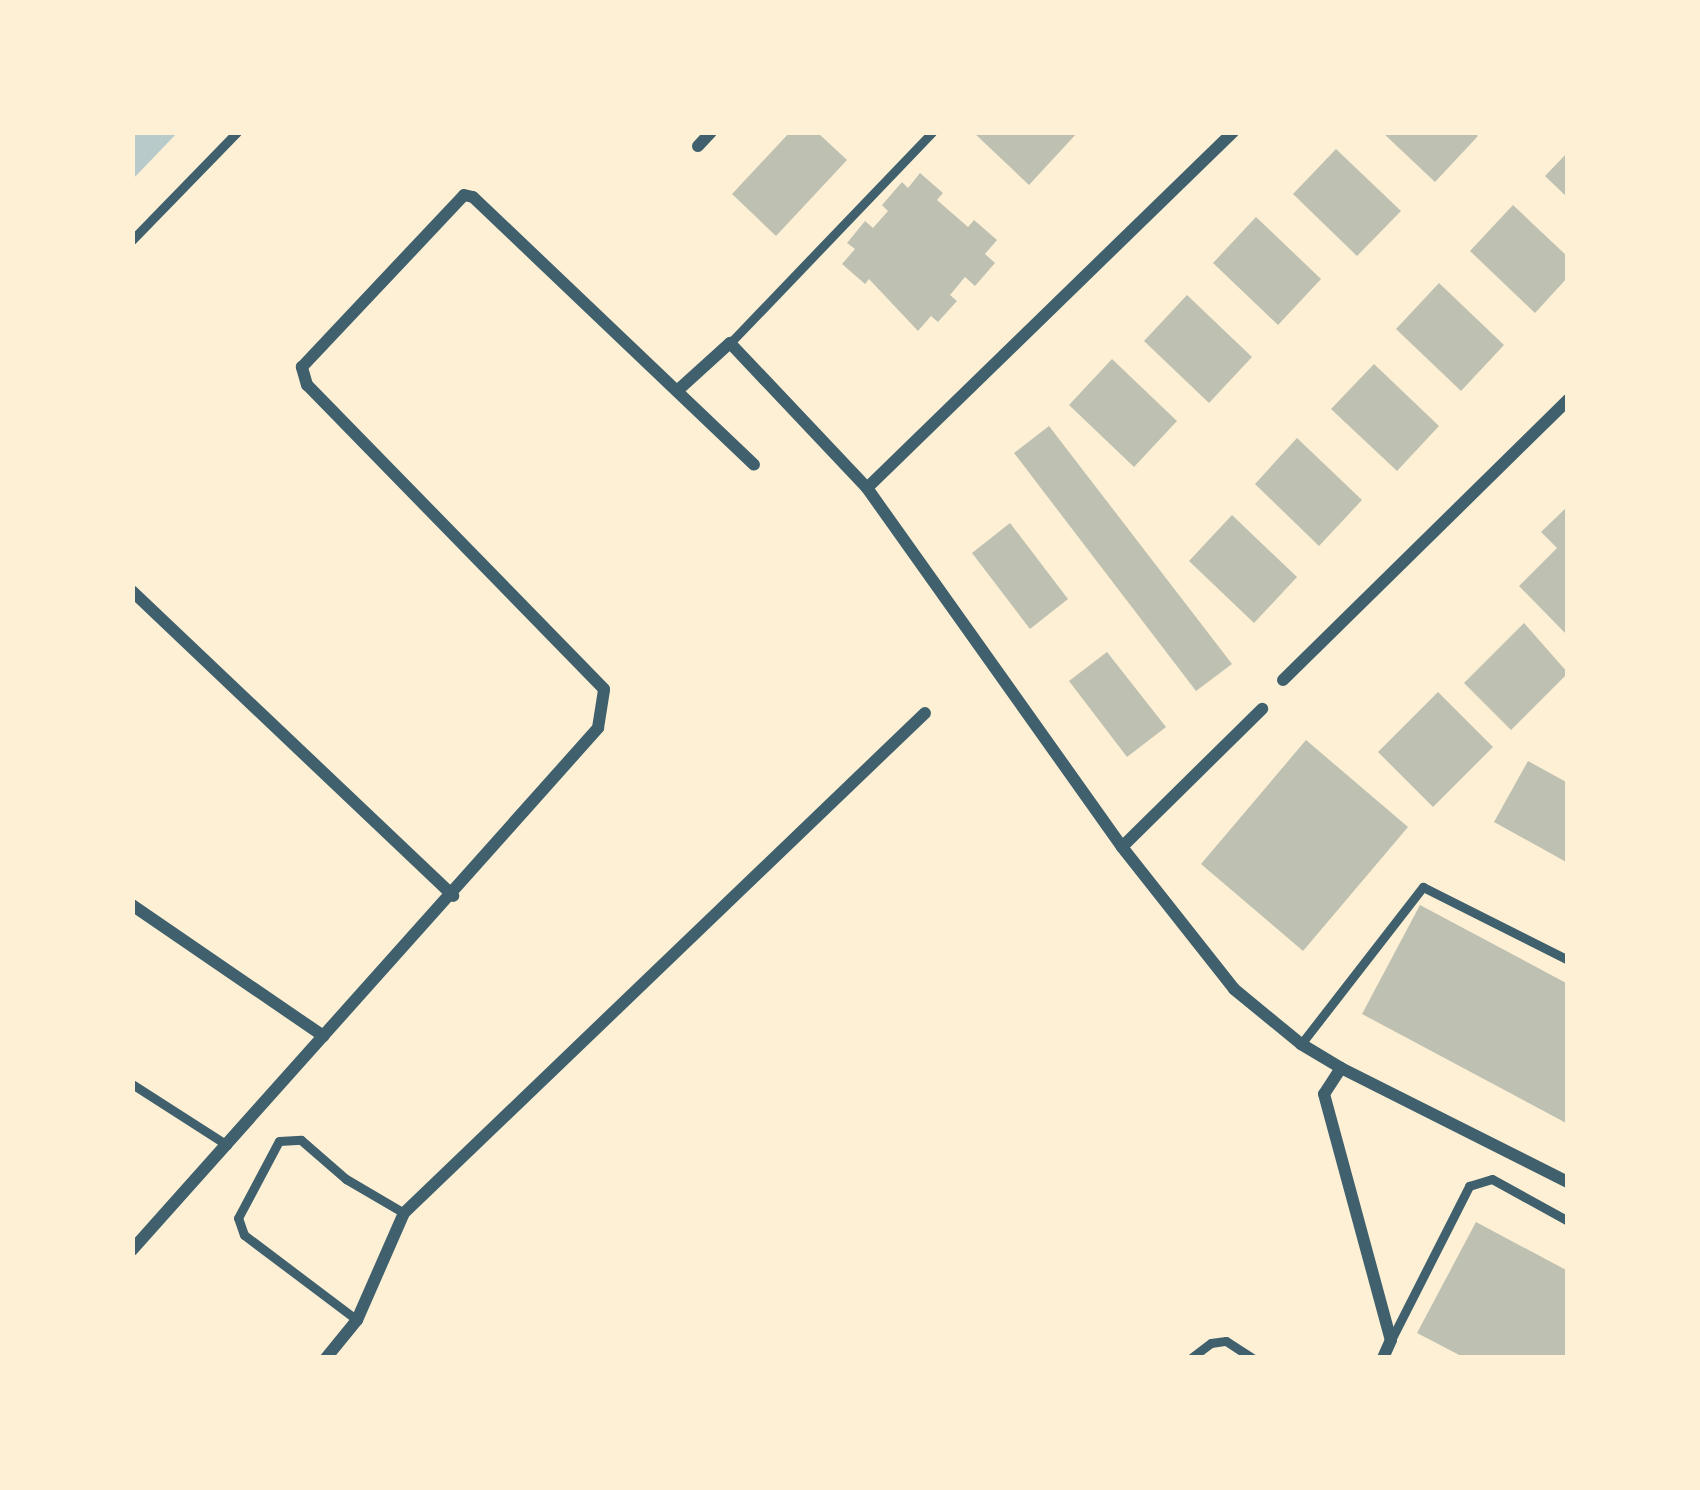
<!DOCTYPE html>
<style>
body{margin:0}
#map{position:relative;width:1700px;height:1490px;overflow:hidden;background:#fdf0d5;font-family:"Public Sans",sans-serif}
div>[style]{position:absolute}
.green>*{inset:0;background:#b9caca}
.building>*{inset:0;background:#bec0b2}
.service>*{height:9px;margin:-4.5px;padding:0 4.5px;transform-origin:4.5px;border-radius:4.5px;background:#3f606c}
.minor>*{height:12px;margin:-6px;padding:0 6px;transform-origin:6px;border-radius:6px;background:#3f606c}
span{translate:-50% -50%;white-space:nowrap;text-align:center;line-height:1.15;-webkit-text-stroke:12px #fdf0d5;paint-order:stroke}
.frame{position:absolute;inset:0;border:135px solid #fdf0d5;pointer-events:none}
</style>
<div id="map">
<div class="green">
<div style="clip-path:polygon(132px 132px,178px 132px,132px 180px)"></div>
</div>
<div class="building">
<div style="clip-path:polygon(790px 132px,817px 132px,847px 160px,776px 236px,732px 194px)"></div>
<div style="clip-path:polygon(973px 132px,1078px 132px,1029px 185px)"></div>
<div style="clip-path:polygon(1382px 132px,1473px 132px,1478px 136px,1435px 182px)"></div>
<div style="clip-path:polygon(1336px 149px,1401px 211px,1357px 256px,1293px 194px)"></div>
<div style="clip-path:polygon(1568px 152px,1568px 198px,1545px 176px)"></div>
<div style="clip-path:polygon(920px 173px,943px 193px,937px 200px,968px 227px,974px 220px,997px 240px,985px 254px,995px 263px,975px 286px,965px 277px,950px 295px,957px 301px,938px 322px,931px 316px,918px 331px,869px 279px,865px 284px,842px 264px,855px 249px,847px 243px,865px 221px,873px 228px,888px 211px,882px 205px,902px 182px,908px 188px)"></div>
<div style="clip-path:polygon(1513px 205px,1568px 257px,1568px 277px,1535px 313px,1470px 251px)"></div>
<div style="clip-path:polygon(1256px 217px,1321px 279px,1278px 325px,1213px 263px)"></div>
<div style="clip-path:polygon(1439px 283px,1504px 345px,1461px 391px,1396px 329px)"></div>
<div style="clip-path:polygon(1187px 295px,1252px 357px,1209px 403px,1144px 341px)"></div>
<div style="clip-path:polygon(1112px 359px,1177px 421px,1134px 467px,1069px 405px)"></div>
<div style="clip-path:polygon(1374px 364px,1439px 426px,1397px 471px,1331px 409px)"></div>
<div style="clip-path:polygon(1049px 426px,1232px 664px,1196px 691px,1014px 453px)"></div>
<div style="clip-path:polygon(1297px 438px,1362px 500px,1319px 546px,1255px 484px)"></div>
<div style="clip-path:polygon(1568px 506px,1568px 636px,1519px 586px,1557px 548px,1541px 532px)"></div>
<div style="clip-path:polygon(1232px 515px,1297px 577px,1254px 623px,1189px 561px)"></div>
<div style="clip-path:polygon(1010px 523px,1068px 599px,1030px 629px,972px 553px)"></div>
<div style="clip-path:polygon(1524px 623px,1568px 673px,1511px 730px,1464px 683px)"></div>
<div style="clip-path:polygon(1107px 652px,1166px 727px,1127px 757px,1069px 681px)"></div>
<div style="clip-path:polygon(1438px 692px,1493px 747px,1433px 807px,1378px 752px)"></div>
<div style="clip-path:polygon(1306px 740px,1408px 827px,1303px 951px,1201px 864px)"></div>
<div style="clip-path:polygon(1528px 761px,1568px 783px,1568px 863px,1494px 822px)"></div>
<div style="clip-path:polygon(1420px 905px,1568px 984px,1568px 1124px,1362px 1014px)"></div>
<div style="clip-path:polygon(1476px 1222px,1568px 1271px,1568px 1358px,1465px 1358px,1417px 1333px)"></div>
</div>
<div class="service">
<div style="left:132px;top:240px;width:151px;rotate:-45.8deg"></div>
<div style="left:730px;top:343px;width:292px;rotate:-46.2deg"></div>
<div style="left:1301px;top:1044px;width:199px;rotate:-52.2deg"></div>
<div style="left:1423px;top:887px;width:162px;rotate:26.7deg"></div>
<div style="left:132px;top:1084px;width:113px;rotate:32.7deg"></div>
<div style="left:357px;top:1320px;width:141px;rotate:-143deg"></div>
<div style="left:244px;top:1235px;width:18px;rotate:-109deg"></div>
<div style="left:238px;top:1218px;width:87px;rotate:-62deg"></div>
<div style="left:279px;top:1141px;width:22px;rotate:-3deg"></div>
<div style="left:301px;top:1140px;width:60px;rotate:40.9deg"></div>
<div style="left:346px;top:1179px;width:67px;rotate:30.4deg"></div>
<div style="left:1391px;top:1340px;width:173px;rotate:-63.1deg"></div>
<div style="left:1469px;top:1186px;width:24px;rotate:-17deg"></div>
<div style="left:1492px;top:1179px;width:87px;rotate:28.9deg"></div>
<div style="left:1191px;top:1358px;width:25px;rotate:-37deg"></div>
<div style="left:1211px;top:1343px;width:15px;rotate:-8deg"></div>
<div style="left:1226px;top:1341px;width:31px;rotate:33deg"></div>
</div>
<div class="minor">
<div style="left:698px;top:146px;width:19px;rotate:-47deg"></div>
<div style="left:677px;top:391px;width:72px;rotate:-42.2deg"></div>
<div style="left:730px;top:343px;width:199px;rotate:46.6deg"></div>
<div style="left:867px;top:488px;width:440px;rotate:54.6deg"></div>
<div style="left:1122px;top:847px;width:181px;rotate:51.7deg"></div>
<div style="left:1234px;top:989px;width:87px;rotate:39.4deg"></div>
<div style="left:1301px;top:1044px;width:47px;rotate:31deg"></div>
<div style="left:1341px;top:1068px;width:254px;rotate:26.7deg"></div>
<div style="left:867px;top:488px;width:511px;rotate:-44.21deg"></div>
<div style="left:132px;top:591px;width:443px;rotate:43.5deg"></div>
<div style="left:1283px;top:680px;width:400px;rotate:-44.5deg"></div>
<div style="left:1122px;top:847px;width:197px;rotate:-44.6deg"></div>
<div style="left:132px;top:905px;width:232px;rotate:34.4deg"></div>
<div style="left:1341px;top:1068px;width:31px;rotate:123deg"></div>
<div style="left:1324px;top:1094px;width:255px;rotate:74.8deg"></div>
<div style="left:1391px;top:1340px;width:20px;rotate:114deg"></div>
<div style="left:132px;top:1250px;width:700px;rotate:-48.24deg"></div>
<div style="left:598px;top:728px;width:39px;rotate:-81deg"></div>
<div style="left:604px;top:689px;width:425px;rotate:-134.3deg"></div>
<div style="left:307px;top:385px;width:19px;rotate:-106deg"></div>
<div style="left:302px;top:367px;width:236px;rotate:-46.7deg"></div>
<div style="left:464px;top:195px;width:9px;rotate:13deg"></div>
<div style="left:473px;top:197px;width:388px;rotate:43.6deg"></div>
<div style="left:326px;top:1358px;width:49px;rotate:-50.8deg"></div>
<div style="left:357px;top:1320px;width:117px;rotate:-66.3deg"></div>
<div style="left:404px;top:1213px;width:722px;rotate:-43.82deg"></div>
</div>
<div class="frame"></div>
</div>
